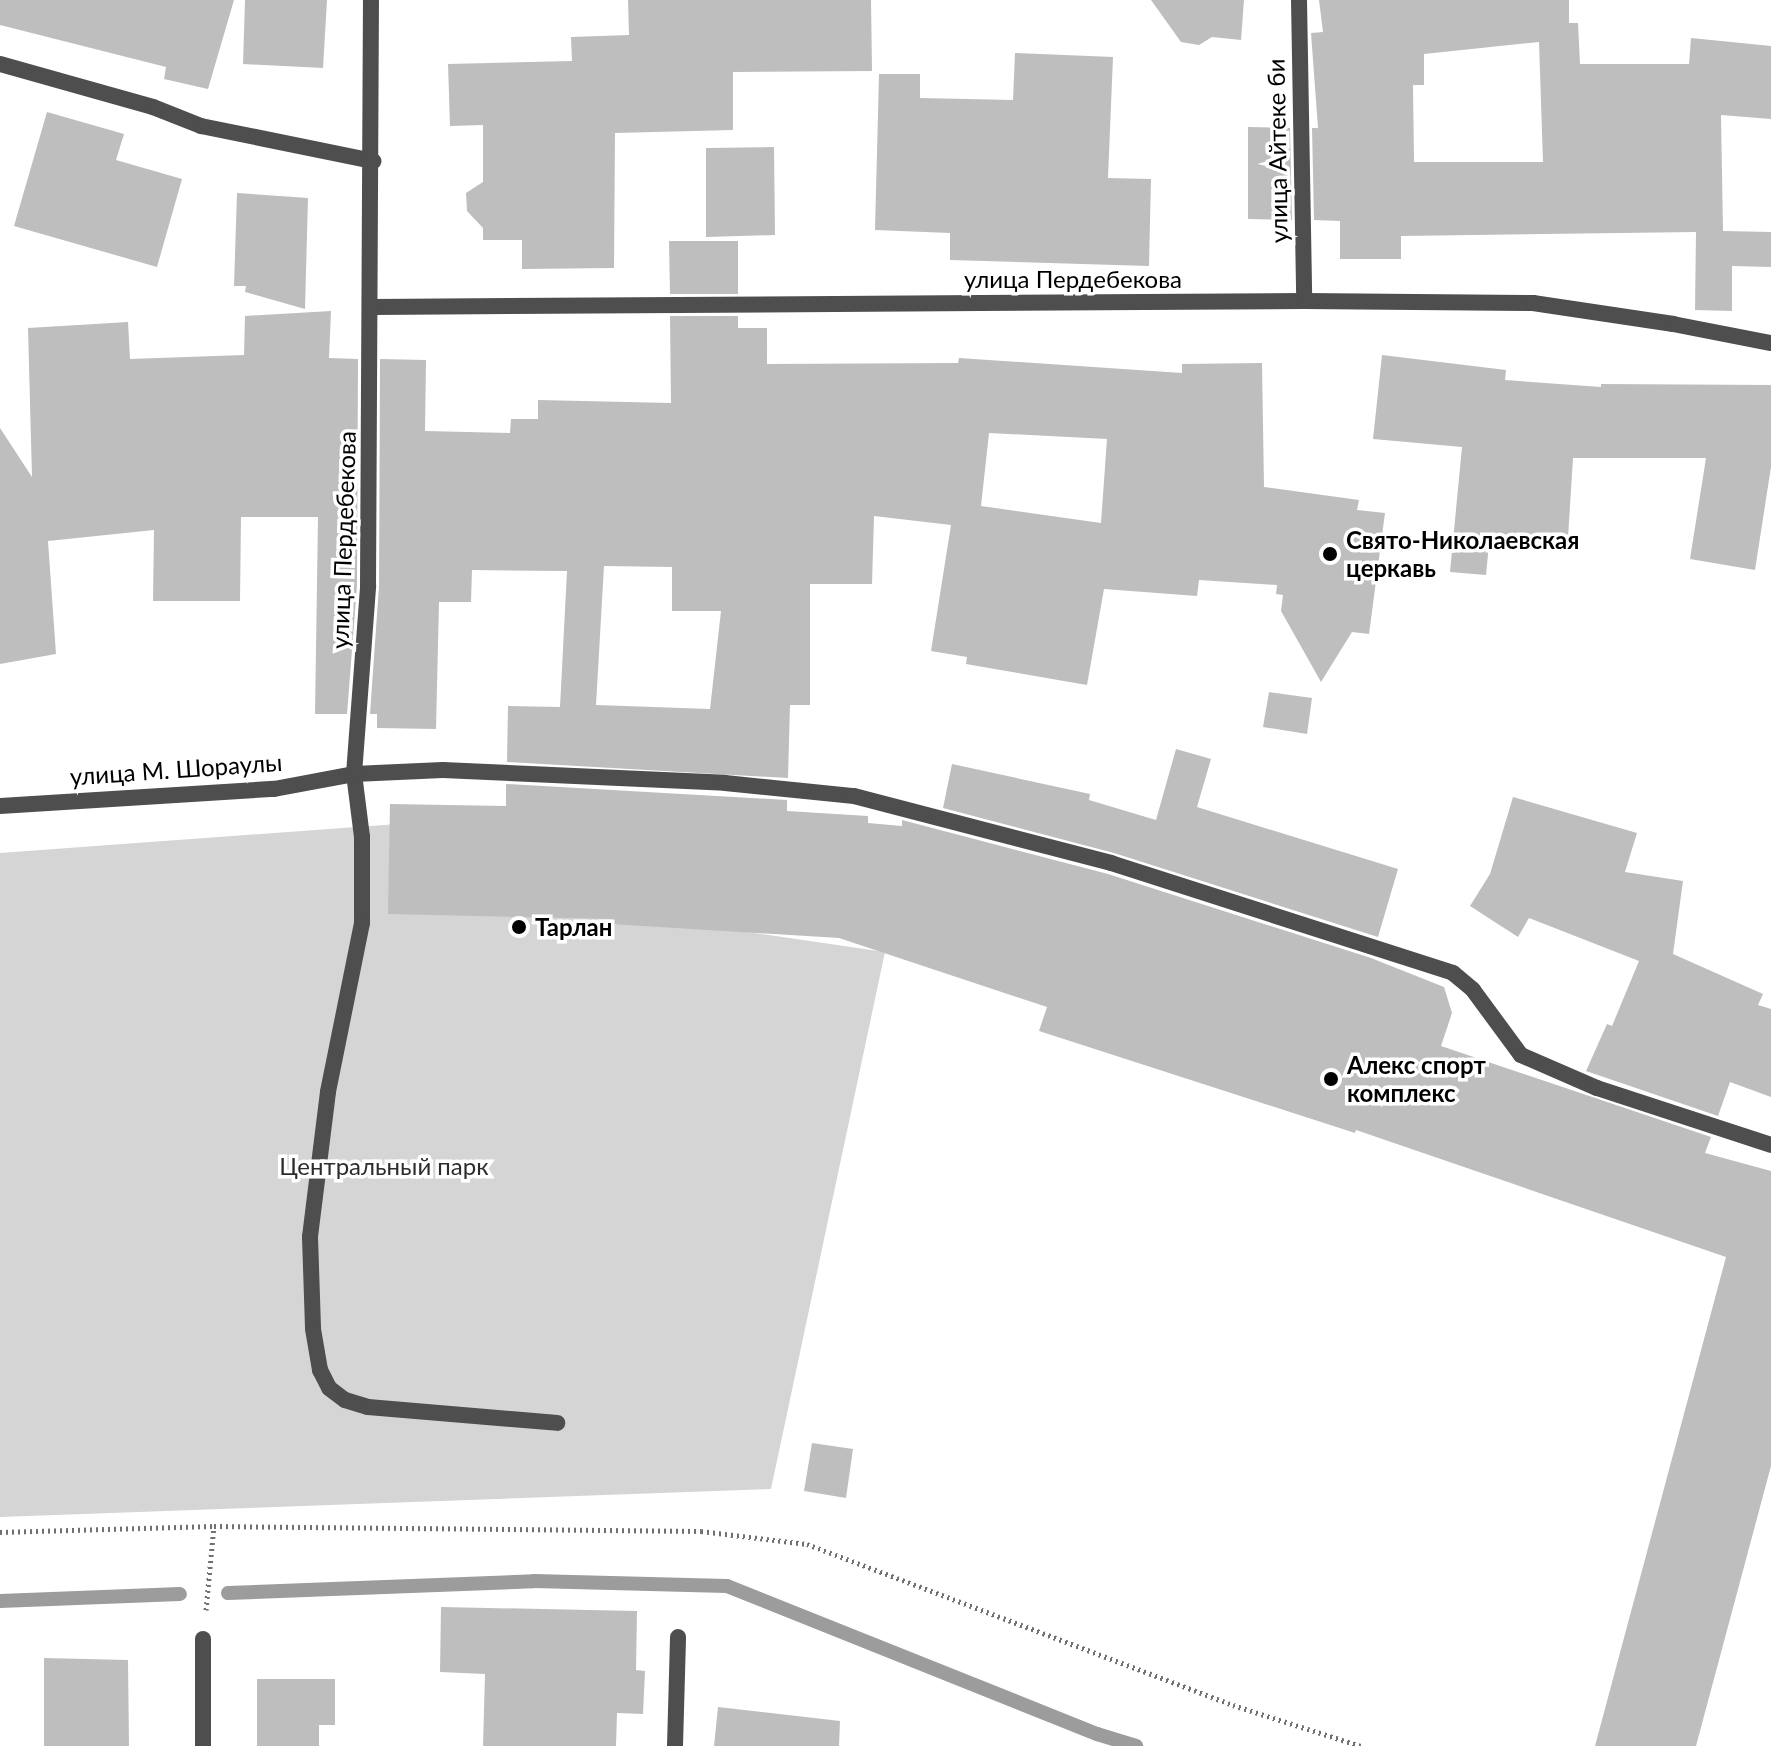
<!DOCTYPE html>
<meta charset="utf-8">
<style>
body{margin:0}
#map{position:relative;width:1771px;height:1746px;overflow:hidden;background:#fff;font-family:Lato,sans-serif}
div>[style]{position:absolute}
.green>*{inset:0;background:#d5d5d5}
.stream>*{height:14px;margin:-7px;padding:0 7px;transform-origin:7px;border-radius:7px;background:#9c9c9c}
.building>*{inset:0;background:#bebebe}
.path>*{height:5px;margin-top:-2.5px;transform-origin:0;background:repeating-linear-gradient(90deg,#707070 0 2px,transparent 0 6px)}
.service>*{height:16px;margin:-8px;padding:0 8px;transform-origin:8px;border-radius:8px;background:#4e4e4e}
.minor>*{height:16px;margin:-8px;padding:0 8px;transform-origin:8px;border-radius:8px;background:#4e4e4e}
.dots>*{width:22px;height:22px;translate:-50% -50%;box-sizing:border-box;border:4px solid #fff;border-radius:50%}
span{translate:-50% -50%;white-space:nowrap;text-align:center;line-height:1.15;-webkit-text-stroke:7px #fff;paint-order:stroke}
.street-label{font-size:24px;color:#000}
.poi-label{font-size:24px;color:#000;font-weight:700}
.left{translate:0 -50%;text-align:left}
.park-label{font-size:24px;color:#2c2c2c}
</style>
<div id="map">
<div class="green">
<div style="clip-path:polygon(618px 808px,624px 914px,885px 952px,771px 1489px,0 1517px,0 853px)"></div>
</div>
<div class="stream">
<div style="left:228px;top:1593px;width:306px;rotate:-2.2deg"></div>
<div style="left:534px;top:1581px;width:193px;rotate:1.5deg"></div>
<div style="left:727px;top:1586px;width:399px;rotate:21.8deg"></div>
<div style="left:1097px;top:1734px;width:41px;rotate:17.1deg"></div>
<div style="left:0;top:1601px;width:180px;rotate:-2.2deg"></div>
</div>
<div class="building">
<div style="clip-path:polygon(0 0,234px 0,208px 89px,164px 79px,166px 67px,0 25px)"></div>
<div style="clip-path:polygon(245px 0,327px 0,323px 68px,243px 64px)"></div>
<div style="clip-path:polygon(628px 0,871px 0,872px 71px,733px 72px,733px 130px,615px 133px,614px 268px,522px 269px,522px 240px,483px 240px,483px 228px,467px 211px,466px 193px,483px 182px,483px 125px,450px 126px,448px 64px,572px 61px,571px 37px,629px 35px)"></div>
<div style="clip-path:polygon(1151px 0,1244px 0,1241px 40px,1212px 37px,1199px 45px,1181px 42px)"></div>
<div style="clip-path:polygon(evenodd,1319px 0,1569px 0,1569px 23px,1578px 23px,1580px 64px,1689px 64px,1691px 38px,1771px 46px,1771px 119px,1721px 115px,1723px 231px,1771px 232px,1771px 267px,1732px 266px,1732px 311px,1695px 310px,1696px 232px,1401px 236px,1401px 259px,1340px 259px,1340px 221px,1314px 220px,1312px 128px,1318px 128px,1311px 33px,1323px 32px,1319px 0,1539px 42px,1543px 162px,1414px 162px,1413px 85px,1424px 85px,1424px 54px,1539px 42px)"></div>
<div style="clip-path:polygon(1015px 53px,1113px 57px,1108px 178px,1151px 179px,1149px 266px,950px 260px,950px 233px,875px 230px,879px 74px,920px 74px,920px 98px,1013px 100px)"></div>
<div style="clip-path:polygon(47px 112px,124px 134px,116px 160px,182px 179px,157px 267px,14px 226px)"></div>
<div style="clip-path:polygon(1248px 127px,1290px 128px,1292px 220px,1248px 219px)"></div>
<div style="clip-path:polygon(774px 147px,775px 235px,706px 237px,706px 148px)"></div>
<div style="clip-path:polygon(237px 193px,308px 198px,305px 309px,245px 292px,246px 286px,234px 286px)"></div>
<div style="clip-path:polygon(669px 241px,738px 241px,738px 294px,670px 294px)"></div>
<div style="clip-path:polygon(331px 311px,329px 358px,358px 359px,357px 586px,347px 714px,315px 714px,318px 517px,241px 517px,240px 601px,153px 601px,154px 530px,48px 541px,56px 654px,0 664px,0 428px,32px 477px,28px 328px,128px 322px,130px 359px,244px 355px,245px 316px)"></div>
<div style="clip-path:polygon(evenodd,670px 316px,738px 316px,738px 328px,767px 328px,767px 364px,958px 363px,959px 358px,1182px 373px,1182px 364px,1262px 363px,1264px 487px,1359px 500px,1357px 510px,1385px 513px,1369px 634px,1352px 632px,1321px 682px,1281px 611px,1283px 595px,1276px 594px,1277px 585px,1199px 580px,1197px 596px,1104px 589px,1087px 685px,966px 664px,967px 657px,931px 651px,951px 525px,874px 516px,872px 584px,810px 584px,810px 705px,790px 705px,788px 778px,507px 762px,508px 706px,560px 707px,567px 571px,472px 570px,471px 602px,439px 602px,436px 729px,377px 728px,377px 714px,370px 714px,379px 586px,380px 359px,426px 360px,425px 431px,510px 433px,511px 419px,538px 419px,538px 400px,671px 403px,670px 316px,989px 433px,1107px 439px,1101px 523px,981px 506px,989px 433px,670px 316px,604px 566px,672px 567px,672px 611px,721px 611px,710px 709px,596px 705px,604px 566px)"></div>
<div style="clip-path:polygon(1382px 355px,1506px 370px,1505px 380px,1601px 387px,1601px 384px,1771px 385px,1771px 467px,1755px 570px,1690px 559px,1706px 458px,1573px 458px,1568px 538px,1490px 534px,1486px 575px,1450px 572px,1462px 447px,1373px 439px)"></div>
<div style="clip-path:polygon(1269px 692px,1312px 698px,1307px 734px,1263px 727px)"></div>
<div style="clip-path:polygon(1176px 749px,1211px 759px,1197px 807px,1398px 869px,1378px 937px,1114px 853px,943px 808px,952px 764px,1090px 794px,1089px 800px,1156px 820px)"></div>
<div style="clip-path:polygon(506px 784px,787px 800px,787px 811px,868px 816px,868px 823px,902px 826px,902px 820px,1108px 874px,1371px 958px,1444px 987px,1452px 1013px,1441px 1046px,1711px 1137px,1705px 1153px,1771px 1171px,1771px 1466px,1696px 1746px,1595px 1746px,1726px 1257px,1356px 1130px,1355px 1133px,1039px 1031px,1047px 1007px,839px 938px,611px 924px,611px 919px,388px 914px,390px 804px,506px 806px)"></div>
<div style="clip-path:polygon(1513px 797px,1637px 833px,1625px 872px,1683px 881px,1673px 954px,1763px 994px,1758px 1005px,1771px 1009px,1771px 1097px,1730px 1082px,1718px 1116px,1586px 1071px,1607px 1024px,1612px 1026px,1639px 961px,1529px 918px,1518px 937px,1470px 906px,1490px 874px)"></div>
<div style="clip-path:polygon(812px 1443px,853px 1449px,846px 1498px,804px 1491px)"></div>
<div style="clip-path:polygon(441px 1607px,637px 1611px,636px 1670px,645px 1671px,643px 1714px,617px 1713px,616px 1746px,483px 1746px,485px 1674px,440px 1672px)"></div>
<div style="clip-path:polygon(44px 1658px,128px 1660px,129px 1746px,44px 1746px)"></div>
<div style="clip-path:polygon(257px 1679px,335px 1679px,335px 1725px,319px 1725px,319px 1746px,257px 1746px)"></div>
<div style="clip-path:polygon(718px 1707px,840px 1721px,839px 1746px,714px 1746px)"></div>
</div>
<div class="path">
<div style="left:0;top:1532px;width:214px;rotate:-1.6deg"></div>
<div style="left:214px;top:1526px;width:487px;rotate:0.6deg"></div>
<div style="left:701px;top:1531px;width:107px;rotate:7deg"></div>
<div style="left:807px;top:1544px;width:455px;rotate:20.7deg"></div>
<div style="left:1233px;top:1705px;width:134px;rotate:17.8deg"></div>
<div style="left:206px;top:1610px;width:84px;rotate:-84.6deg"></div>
</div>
<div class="service">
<div style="left:362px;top:837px;width:86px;rotate:90deg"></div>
<div style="left:362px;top:923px;width:172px;rotate:101.4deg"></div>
<div style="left:328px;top:1092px;width:146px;rotate:97.1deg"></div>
<div style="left:310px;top:1237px;width:92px;rotate:88.1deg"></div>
<div style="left:313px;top:1329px;width:42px;rotate:80.3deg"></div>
<div style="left:320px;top:1370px;width:20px;rotate:63deg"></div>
<div style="left:329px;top:1388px;width:20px;rotate:37deg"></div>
<div style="left:345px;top:1400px;width:24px;rotate:17deg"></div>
<div style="left:368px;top:1407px;width:190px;rotate:4.8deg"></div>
</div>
<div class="minor">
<div style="left:1299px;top:0;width:301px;rotate:89deg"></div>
<div style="left:0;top:64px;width:159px;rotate:15.7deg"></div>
<div style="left:153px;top:107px;width:52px;rotate:21.6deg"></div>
<div style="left:201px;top:126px;width:176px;rotate:11.5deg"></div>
<div style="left:372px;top:307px;width:932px;rotate:-0.37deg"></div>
<div style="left:1304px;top:301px;width:229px;rotate:0.5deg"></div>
<div style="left:1533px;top:303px;width:142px;rotate:8.5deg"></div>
<div style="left:1673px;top:324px;width:100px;rotate:11deg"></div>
<div style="left:0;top:806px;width:275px;rotate:-3.6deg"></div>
<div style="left:274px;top:789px;width:81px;rotate:-10.6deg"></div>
<div style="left:354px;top:774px;width:89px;rotate:-2.6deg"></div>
<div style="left:443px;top:770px;width:282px;rotate:2.6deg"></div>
<div style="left:725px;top:783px;width:130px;rotate:5.8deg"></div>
<div style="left:854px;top:796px;width:266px;rotate:14.6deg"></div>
<div style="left:1111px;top:863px;width:359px;rotate:17.8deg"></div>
<div style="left:1453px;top:973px;width:26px;rotate:40deg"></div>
<div style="left:1473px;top:990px;width:81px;rotate:53.6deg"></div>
<div style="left:1521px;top:1055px;width:83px;rotate:23.5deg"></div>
<div style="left:1597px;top:1088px;width:183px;rotate:18.1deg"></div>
<div style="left:362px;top:837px;width:64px;rotate:-97.2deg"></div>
<div style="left:354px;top:774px;width:189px;rotate:-85.7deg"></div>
<div style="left:368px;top:586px;width:586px;rotate:-89.71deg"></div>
<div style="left:203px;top:1746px;width:107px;rotate:-90deg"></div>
<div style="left:675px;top:1746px;width:109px;rotate:-88.4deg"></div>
</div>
<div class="dots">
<div style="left:1330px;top:554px;background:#000"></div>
<div style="left:519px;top:927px;background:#000"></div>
<div style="left:1331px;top:1079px;background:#000"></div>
</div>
<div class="street-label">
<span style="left:1277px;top:151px;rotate:-91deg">улица Айтеке би</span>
<span style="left:1073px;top:279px">улица Пердебекова</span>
<span style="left:343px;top:540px;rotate:-88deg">улица Пердебекова</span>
<span style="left:176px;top:769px;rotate:-4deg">улица М. Шораулы</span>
</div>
<div class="poi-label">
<span class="left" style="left:1346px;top:554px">Свято-Николаевская<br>церкавь</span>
<span class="left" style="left:535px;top:927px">Тарлан</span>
<span class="left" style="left:1347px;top:1079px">Алекс спорт<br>комплекс</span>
</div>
<div class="park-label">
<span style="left:384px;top:1166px">Центральный парк</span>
</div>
</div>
